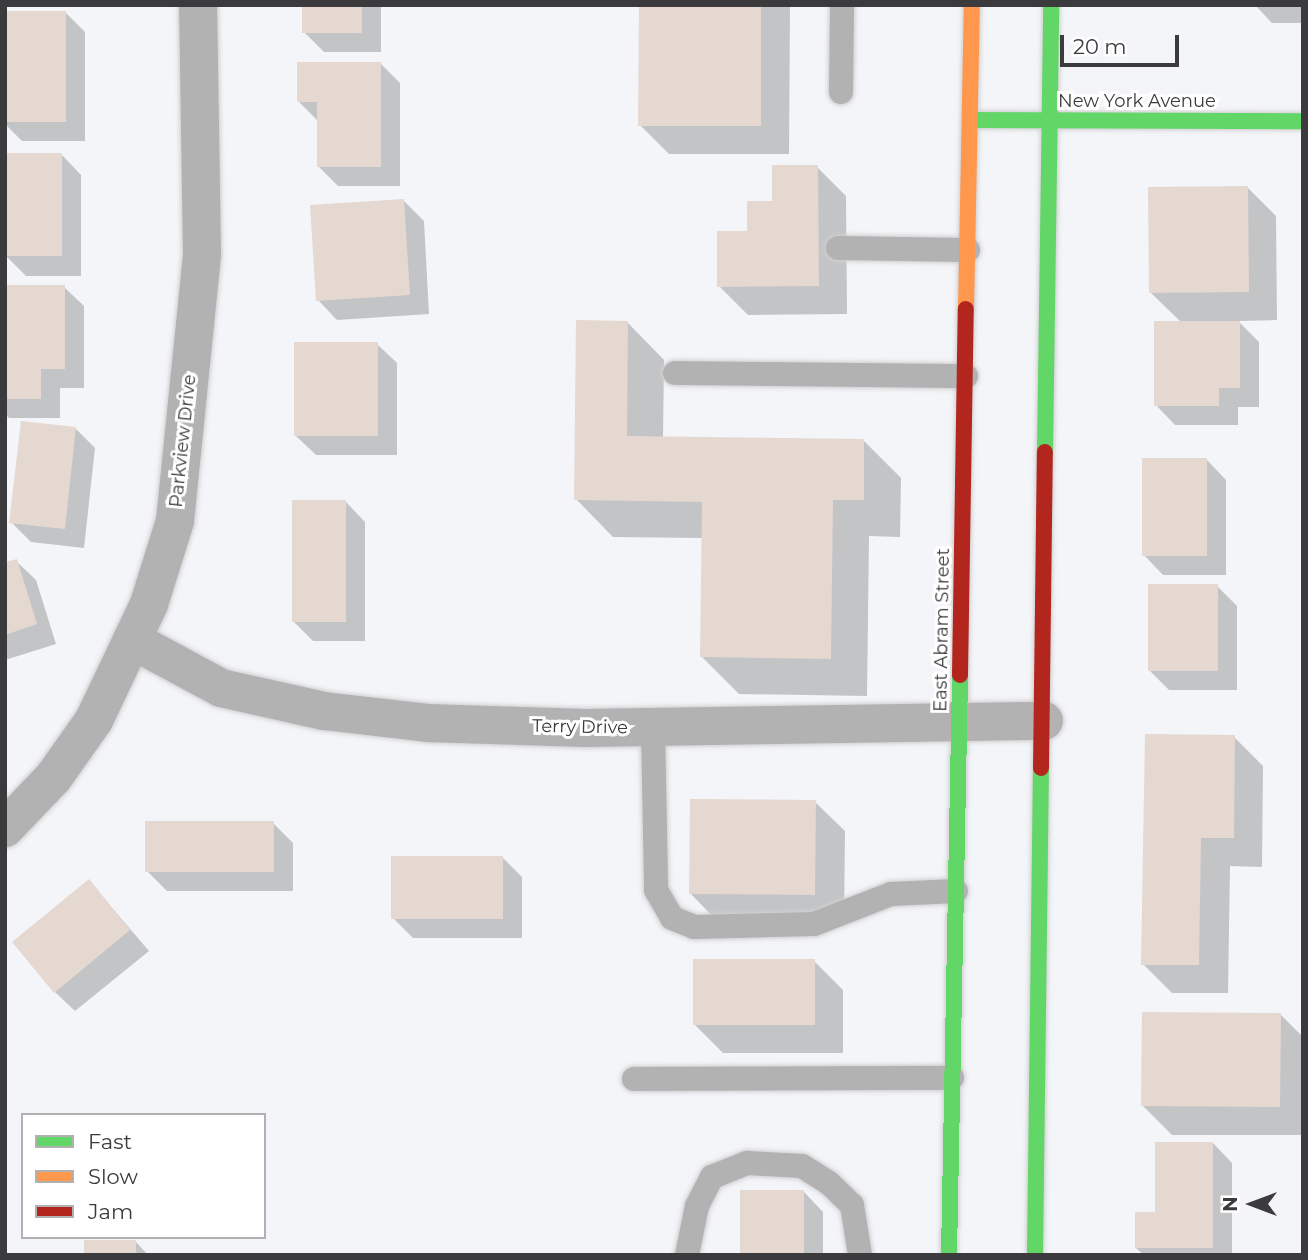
<!DOCTYPE html>
<style>
body{margin:0}
#map{position:relative;width:1308px;height:1260px;overflow:hidden;background:#f4f5f8;font-family:Montserrat,sans-serif}
div>[style]{position:absolute}
.shadow>*{inset:0;background:#0003}
.building>*{inset:0;background:#e4d8d1}
.roads{filter:drop-shadow(0 0 2px #d0d0d2) drop-shadow(0 0 2px #d0d0d2)}
.lane>*{height:24px;margin:-12px;padding:0 12px;transform-origin:12px;border-radius:12px;background:#b3b2b2}
.street>*{height:38px;margin:-19px;padding:0 19px;transform-origin:19px;border-radius:19px;background:#b3b2b2}
.fast>*{height:16px;margin:-8px;padding:0 8px;transform-origin:8px;border-radius:8px;background:#63d668}
.slow>*{height:16px;margin:-8px;padding:0 8px;transform-origin:8px;border-radius:8px;background:#ff974d}
.jam>*{height:16px;margin:-8px;padding:0 8px;transform-origin:8px;border-radius:8px;background:#b3261e}
span{translate:-50% -50%;white-space:nowrap;text-align:center;line-height:1.15;-webkit-text-stroke:6px #fff;paint-order:stroke}
.street-label{font-size:18px;color:#3b3b3d}
.frame{position:absolute;inset:0;border:7px solid #3b3b3d;pointer-events:none}
.legend{position:absolute;left:21px;top:1113px;width:245px;height:126px;box-sizing:border-box;background:#fff;border:2px solid #b1b1b1;margin:0;padding:9px 12px;list-style:none;font-size:21px;color:#3b3b3d}
.legend li{display:flex;align-items:center;gap:14px;height:35px}
.legend b{width:35px;border:2px solid #b1b1b1}
.north{position:absolute;left:1217px;top:1169px;width:70px;height:70px;-webkit-text-stroke:5px #fff;paint-order:stroke;rotate:270deg;font-size:19px;font-weight:700;line-height:28px;text-align:center;color:#3b3b3d}
.north::after{content:'';display:block;margin:auto;width:24px;height:32px;background:#3b3b3d;clip-path:polygon(50% 0,100% 100%,50% 72%,0 100%)}
.scale{position:absolute;left:1060px;top:35px;width:119px;height:32px;box-sizing:border-box;border:4px solid #3b3b3d;border-top:0;padding-left:9px;font-size:21px;line-height:24px;white-space:nowrap;color:#3b3b3d;-webkit-text-stroke:5px #fff;paint-order:stroke}
</style>
<div id="map">
<div class="shadow">
<div style="clip-path:polygon(304px 5px,381px 5px,381px 52px,324px 52px,304px 32px)"></div>
<div style="clip-path:polygon(641px 5px,790px 5px,789px 154px,669px 154px,640px 125px)"></div>
<div style="clip-path:polygon(1255px 5px,1303px 5px,1303px 23px,1272px 23px)"></div>
<div style="clip-path:polygon(5px 12px,65px 12px,85px 32px,85px 141px,22px 141px,5px 124px)"></div>
<div style="clip-path:polygon(380px 63px,400px 83px,400px 186px,338px 186px,318px 166px,318px 121px,299px 102px)"></div>
<div style="clip-path:polygon(62px 155px,81px 175px,81px 276px,26px 276px,6px 256px)"></div>
<div style="clip-path:polygon(817px 167px,846px 196px,847px 314px,748px 315px,719px 286px,749px 233px,774px 202px)"></div>
<div style="clip-path:polygon(1247px 187px,1276px 216px,1277px 320px,1238px 321px,1259px 342px,1259px 407px,1238px 407px,1238px 425px,1175px 425px,1156px 405px,1181px 322px,1151px 293px)"></div>
<div style="clip-path:polygon(404px 201px,424px 221px,429px 314px,337px 320px,318px 300px)"></div>
<div style="clip-path:polygon(64px 287px,84px 306px,84px 388px,60px 388px,60px 418px,9px 418px,5px 414px,5px 339px)"></div>
<div style="clip-path:polygon(627px 322px,664px 360px,663px 438px,864px 441px,901px 478px,900px 537px,869px 536px,867px 696px,739px 694px,702px 657px,703px 538px,613px 537px,576px 499px)"></div>
<div style="clip-path:polygon(377px 344px,397px 363px,397px 455px,316px 455px,296px 436px)"></div>
<div style="clip-path:polygon(75px 428px,95px 448px,84px 548px,31px 542px,11px 522px)"></div>
<div style="clip-path:polygon(1207px 460px,1226px 480px,1226px 575px,1163px 575px,1144px 555px)"></div>
<div style="clip-path:polygon(346px 502px,365px 522px,365px 641px,313px 641px,293px 621px)"></div>
<div style="clip-path:polygon(16px 561px,36px 580px,56px 644px,5px 660px,5px 564px)"></div>
<div style="clip-path:polygon(1217px 586px,1237px 606px,1237px 690px,1169px 690px,1150px 671px)"></div>
<div style="clip-path:polygon(1234px 737px,1263px 766px,1262px 867px,1230px 866px,1228px 993px,1172px 993px,1143px 964px)"></div>
<div style="clip-path:polygon(815px 802px,845px 831px,844px 924px,719px 923px,690px 893px)"></div>
<div style="clip-path:polygon(273px 823px,293px 843px,293px 891px,167px 891px,147px 871px)"></div>
<div style="clip-path:polygon(502px 857px,522px 877px,522px 938px,413px 938px,393px 918px)"></div>
<div style="clip-path:polygon(89px 881px,149px 951px,75px 1011px,55px 992px)"></div>
<div style="clip-path:polygon(814px 961px,843px 990px,843px 1053px,723px 1053px,694px 1024px)"></div>
<div style="clip-path:polygon(1280px 1014px,1303px 1037px,1303px 1135px,1172px 1135px,1143px 1106px)"></div>
<div style="clip-path:polygon(1213px 1143px,1232px 1163px,1232px 1255px,1144px 1255px,1136px 1248px,1157px 1214px)"></div>
<div style="clip-path:polygon(804px 1192px,823px 1212px,823px 1255px,742px 1255px)"></div>
<div style="clip-path:polygon(136px 1242px,148px 1255px,86px 1255px)"></div>
</div>
<div class="building">
<div style="clip-path:polygon(302px 5px,362px 5px,362px 33px,302px 33px)"></div>
<div style="clip-path:polygon(639px 5px,761px 5px,761px 126px,638px 126px)"></div>
<div style="clip-path:polygon(5px 11px,66px 11px,66px 122px,5px 122px)"></div>
<div style="clip-path:polygon(297px 62px,381px 62px,381px 167px,317px 167px,317px 102px,297px 102px)"></div>
<div style="clip-path:polygon(5px 153px,62px 153px,62px 256px,5px 256px)"></div>
<div style="clip-path:polygon(772px 165px,818px 165px,819px 286px,717px 287px,717px 231px,747px 231px,747px 201px,772px 201px)"></div>
<div style="clip-path:polygon(1248px 186px,1249px 292px,1149px 293px,1148px 187px)"></div>
<div style="clip-path:polygon(404px 199px,410px 295px,316px 301px,310px 205px)"></div>
<div style="clip-path:polygon(7px 285px,65px 285px,65px 369px,41px 369px,41px 399px,5px 399px)"></div>
<div style="clip-path:polygon(576px 320px,628px 321px,627px 436px,864px 439px,864px 500px,833px 500px,831px 659px,700px 657px,702px 502px,574px 500px)"></div>
<div style="clip-path:polygon(1154px 321px,1240px 321px,1240px 388px,1219px 388px,1219px 406px,1154px 406px)"></div>
<div style="clip-path:polygon(294px 342px,378px 342px,378px 436px,294px 436px)"></div>
<div style="clip-path:polygon(21px 421px,76px 427px,65px 529px,9px 523px)"></div>
<div style="clip-path:polygon(1142px 458px,1207px 458px,1207px 556px,1142px 556px)"></div>
<div style="clip-path:polygon(292px 500px,346px 500px,346px 622px,292px 622px)"></div>
<div style="clip-path:polygon(17px 559px,37px 624px,5px 635px,5px 562px)"></div>
<div style="clip-path:polygon(1148px 584px,1218px 584px,1218px 671px,1148px 671px)"></div>
<div style="clip-path:polygon(1145px 734px,1235px 735px,1234px 838px,1201px 838px,1199px 965px,1141px 965px)"></div>
<div style="clip-path:polygon(690px 799px,816px 800px,815px 895px,689px 894px)"></div>
<div style="clip-path:polygon(145px 821px,274px 821px,274px 872px,145px 872px)"></div>
<div style="clip-path:polygon(391px 856px,503px 856px,503px 919px,391px 919px)"></div>
<div style="clip-path:polygon(89px 879px,130px 930px,54px 993px,12px 942px)"></div>
<div style="clip-path:polygon(693px 959px,815px 959px,815px 1025px,693px 1025px)"></div>
<div style="clip-path:polygon(1142px 1012px,1281px 1013px,1280px 1107px,1141px 1106px)"></div>
<div style="clip-path:polygon(1155px 1142px,1213px 1142px,1213px 1248px,1135px 1248px,1135px 1212px,1155px 1212px)"></div>
<div style="clip-path:polygon(740px 1190px,804px 1190px,804px 1255px,740px 1255px)"></div>
<div style="clip-path:polygon(84px 1240px,136px 1240px,136px 1255px,84px 1255px)"></div>
</div>
<div class="roads">
<div class="lane">
<div style="left:841px;top:92px;width:87px;rotate:-89.3deg"></div>
<div style="left:838px;top:248px;width:130px;rotate:0.9deg"></div>
<div style="left:675px;top:373px;width:291px;rotate:0.6deg"></div>
<div style="left:653px;top:727px;width:163px;rotate:88.9deg"></div>
<div style="left:656px;top:890px;width:32px;rotate:60deg"></div>
<div style="left:672px;top:918px;width:24px;rotate:22deg"></div>
<div style="left:694px;top:927px;width:120px;rotate:-1.4deg"></div>
<div style="left:814px;top:924px;width:83px;rotate:-21.3deg"></div>
<div style="left:891px;top:894px;width:65px;rotate:-2.6deg"></div>
<div style="left:634px;top:1079px;width:318px;rotate:-0.2deg"></div>
<div style="left:687px;top:1255px;width:50px;rotate:-78.5deg"></div>
<div style="left:697px;top:1206px;width:33px;rotate:-63deg"></div>
<div style="left:712px;top:1177px;width:38px;rotate:-22deg"></div>
<div style="left:747px;top:1163px;width:55px;rotate:3.1deg"></div>
<div style="left:802px;top:1166px;width:32px;rotate:32deg"></div>
<div style="left:829px;top:1183px;width:32px;rotate:44deg"></div>
<div style="left:852px;top:1205px;width:51px;rotate:80.9deg"></div>
</div>
<div class="street">
<div style="left:132px;top:640px;width:101px;rotate:28.3deg"></div>
<div style="left:221px;top:688px;width:106px;rotate:12.6deg"></div>
<div style="left:324px;top:711px;width:104px;rotate:6.6deg"></div>
<div style="left:427px;top:723px;width:158px;rotate:1.8deg"></div>
<div style="left:585px;top:728px;width:459px;rotate:-0.9deg"></div>
<div style="left:5px;top:828px;width:69px;rotate:-46.2deg"></div>
<div style="left:53px;top:778px;width:71px;rotate:-54.7deg"></div>
<div style="left:94px;top:720px;width:128px;rotate:-64.6deg"></div>
<div style="left:149px;top:604px;width:87px;rotate:-72.6deg"></div>
<div style="left:175px;top:521px;width:268px;rotate:-84.2deg"></div>
<div style="left:202px;top:254px;width:249px;rotate:-90.9deg"></div>
</div>
<div class="fast">
<div style="left:971px;top:120px;width:332px;rotate:0.2deg"></div>
<div style="left:1045px;top:452px;width:447px;rotate:-89.2deg"></div>
<div style="left:949px;top:1255px;width:580px;rotate:-88.91deg"></div>
<div style="left:1035px;top:1255px;width:487px;rotate:-89.3deg"></div>
</div>
<div class="slow">
<div style="left:966px;top:309px;width:304px;rotate:-88.9deg"></div>
</div>
<div class="jam">
<div style="left:960px;top:675px;width:366px;rotate:-89.1deg"></div>
<div style="left:1041px;top:768px;width:316px;rotate:-89.3deg"></div>
</div>
</div>
<div class="street-label">
<span style="left:1137px;top:101px">New York Avenue</span>
<span style="left:183px;top:441px;rotate:-84deg">Parkview Drive</span>
<span style="left:942px;top:630px;rotate:-89deg">East Abram Street</span>
<span style="left:580px;top:727px;rotate:1deg">Terry Drive</span>
</div>
<div class="frame"></div>
<ul class="legend">
<li><b style="height:9px;background:#63d668"></b>Fast</li>
<li><b style="height:9px;background:#ff974d"></b>Slow</li>
<li><b style="height:9px;background:#b3261e"></b>Jam</li>
</ul>
<div class="north">N</div>
<div class="scale">20 m</div>
</div>
